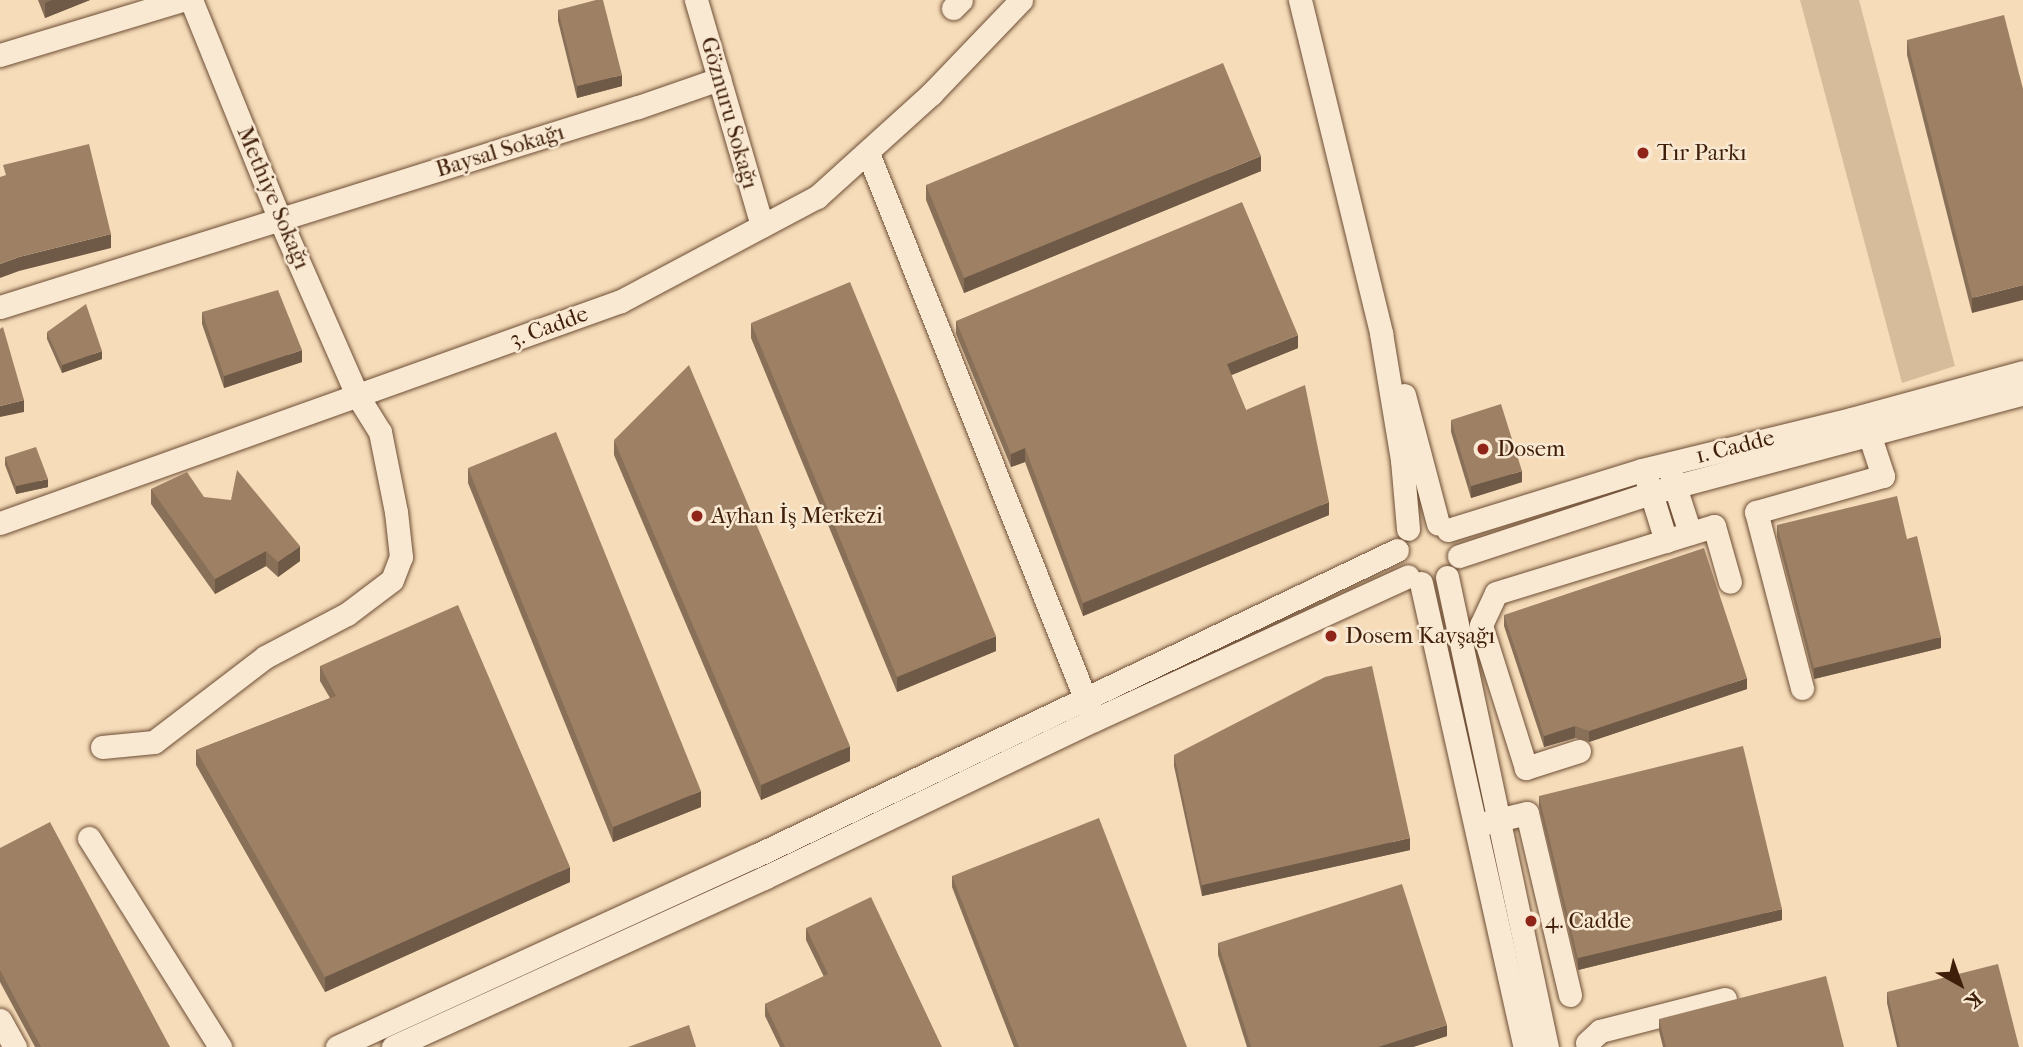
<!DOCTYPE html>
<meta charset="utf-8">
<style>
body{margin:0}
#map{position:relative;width:2023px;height:1047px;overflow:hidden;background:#f6dcb9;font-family:"IM FELL French Canon",serif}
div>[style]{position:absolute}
.green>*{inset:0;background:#d7bc9b}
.roads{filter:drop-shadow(0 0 2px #6d4e35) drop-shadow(0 0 2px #6d4e35)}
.minor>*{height:23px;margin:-11.5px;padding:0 11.5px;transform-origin:11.5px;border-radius:11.5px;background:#f9e8d2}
.wall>*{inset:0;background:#886f57}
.shaded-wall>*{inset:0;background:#6f5a47}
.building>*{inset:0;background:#9e8165}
.dots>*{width:19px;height:19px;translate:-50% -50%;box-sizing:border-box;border:4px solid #f9e8d2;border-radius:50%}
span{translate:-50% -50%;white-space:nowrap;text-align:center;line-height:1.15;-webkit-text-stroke:5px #f9e8d2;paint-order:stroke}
.street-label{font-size:23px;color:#3f1f09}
.poi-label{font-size:23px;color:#3f1f09}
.left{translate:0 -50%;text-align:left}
.north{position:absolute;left:1925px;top:949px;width:70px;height:70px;-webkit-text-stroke:5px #f9e8d2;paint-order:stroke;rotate:140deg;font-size:19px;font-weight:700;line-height:28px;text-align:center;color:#3f1f09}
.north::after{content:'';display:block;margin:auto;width:24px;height:32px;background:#3f1f09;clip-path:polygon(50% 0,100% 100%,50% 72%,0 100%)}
</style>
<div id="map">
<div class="green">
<div style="clip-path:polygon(1800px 0,1859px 0,1955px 366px,1902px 383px)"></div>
</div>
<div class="roads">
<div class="minor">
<div style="left:696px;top:0;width:235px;rotate:73.7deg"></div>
<div style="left:1300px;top:0;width:343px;rotate:76.3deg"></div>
<div style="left:1381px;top:333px;width:129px;rotate:80.6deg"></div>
<div style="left:1402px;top:460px;width:69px;rotate:85deg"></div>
<div style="left:953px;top:8px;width:11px;rotate:-45deg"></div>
<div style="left:0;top:55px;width:190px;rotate:-16.8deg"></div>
<div style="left:868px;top:153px;width:603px;rotate:68.29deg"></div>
<div style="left:0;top:307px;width:669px;rotate:-17.41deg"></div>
<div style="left:638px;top:107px;width:86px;rotate:-19.1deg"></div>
<div style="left:1404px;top:395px;width:133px;rotate:75.2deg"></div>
<div style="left:1671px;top:474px;width:62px;rotate:72.1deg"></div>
<div style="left:1647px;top:480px;width:64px;rotate:72.7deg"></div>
<div style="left:0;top:523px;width:659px;rotate:-19.67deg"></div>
<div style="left:621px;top:301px;width:222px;rotate:-28deg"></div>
<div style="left:817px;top:197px;width:154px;rotate:-42.1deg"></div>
<div style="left:931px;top:94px;width:130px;rotate:-46.2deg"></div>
<div style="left:1448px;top:530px;width:203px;rotate:-17.2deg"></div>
<div style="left:1642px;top:470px;width:215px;rotate:-13.7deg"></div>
<div style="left:1851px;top:419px;width:178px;rotate:-15.3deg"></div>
<div style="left:1459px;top:556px;width:202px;rotate:-18.2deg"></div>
<div style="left:1651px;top:493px;width:385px;rotate:-15deg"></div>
<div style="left:1447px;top:577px;width:481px;rotate:78deg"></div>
<div style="left:1421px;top:583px;width:476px;rotate:77.4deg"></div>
<div style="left:1802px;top:688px;width:182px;rotate:-104.6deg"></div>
<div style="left:1756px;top:512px;width:132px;rotate:-15.8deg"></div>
<div style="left:1883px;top:476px;width:57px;rotate:-108.4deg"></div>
<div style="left:102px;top:747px;width:52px;rotate:-5.5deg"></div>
<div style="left:154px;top:742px;width:140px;rotate:-37.4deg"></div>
<div style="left:265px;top:657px;width:93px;rotate:-27.7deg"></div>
<div style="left:347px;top:614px;width:56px;rotate:-37.1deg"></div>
<div style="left:392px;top:580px;width:25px;rotate:-69deg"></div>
<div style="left:401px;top:557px;width:45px;rotate:-96.3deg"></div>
<div style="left:396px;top:512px;width:82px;rotate:-101.3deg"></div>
<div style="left:380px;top:432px;width:44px;rotate:-121.9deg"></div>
<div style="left:357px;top:395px;width:191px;rotate:-113.7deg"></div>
<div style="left:280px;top:220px;width:237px;rotate:-112deg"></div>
<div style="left:1579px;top:751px;width:56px;rotate:162.2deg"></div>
<div style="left:1526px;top:768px;width:150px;rotate:-107.5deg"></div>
<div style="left:1481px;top:625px;width:35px;rotate:-65deg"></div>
<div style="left:1496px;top:593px;width:228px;rotate:-17.1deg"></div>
<div style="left:1714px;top:526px;width:58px;rotate:74.1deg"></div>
<div style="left:1485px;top:823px;width:43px;rotate:-13.4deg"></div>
<div style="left:1527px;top:813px;width:187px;rotate:76.7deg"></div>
<div style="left:89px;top:838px;width:247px;rotate:57.9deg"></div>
<div style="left:0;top:1020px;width:31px;rotate:61deg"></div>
<div style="left:1587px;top:1043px;width:18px;rotate:-43deg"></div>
<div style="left:1600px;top:1031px;width:129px;rotate:-14.4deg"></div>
<div style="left:337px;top:1047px;width:460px;rotate:-24.6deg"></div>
<div style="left:755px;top:856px;width:711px;rotate:-25.48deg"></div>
<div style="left:393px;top:1047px;width:408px;rotate:-24.5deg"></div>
<div style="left:764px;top:878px;width:366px;rotate:-25.6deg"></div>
<div style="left:1094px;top:720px;width:345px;rotate:-24.6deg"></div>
</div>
</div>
<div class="wall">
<div style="clip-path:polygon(38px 0,90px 0,45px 18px)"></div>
<div style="clip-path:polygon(558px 10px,622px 86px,577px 98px,558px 21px)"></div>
<div style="clip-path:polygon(1907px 40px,2023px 89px,1972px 313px,1907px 55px)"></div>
<div style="clip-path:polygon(1261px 171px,964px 293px,926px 200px,926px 185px)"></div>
<div style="clip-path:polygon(202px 312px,302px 362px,224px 388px,202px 324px)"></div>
<div style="clip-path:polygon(956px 321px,1298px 348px,1231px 375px,1246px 410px,1329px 515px,1083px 616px,1025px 462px,1011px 467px,956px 334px)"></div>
<div style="clip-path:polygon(751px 323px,996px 651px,897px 692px,751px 338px)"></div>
<div style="clip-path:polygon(47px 332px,102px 359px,62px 373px,47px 339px)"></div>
<div style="clip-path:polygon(1451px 420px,1522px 482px,1471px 498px,1451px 432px)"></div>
<div style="clip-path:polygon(614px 440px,850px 761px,761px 800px,614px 455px)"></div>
<div style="clip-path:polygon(5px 457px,48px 487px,16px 494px,5px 465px)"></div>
<div style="clip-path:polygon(468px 468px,701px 807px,613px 842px,468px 483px)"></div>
<div style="clip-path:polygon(151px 489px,204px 497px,300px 561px,278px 577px,266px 566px,215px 594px,151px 504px)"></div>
<div style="clip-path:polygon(1777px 525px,1907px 539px,1941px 648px,1814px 679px,1777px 537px)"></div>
<div style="clip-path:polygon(1504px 615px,1747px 689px,1589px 742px,1575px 738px,1544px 747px,1504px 626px)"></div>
<div style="clip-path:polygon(320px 666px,570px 882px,325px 992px,196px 765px,196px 750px,330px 698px,320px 681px)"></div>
<div style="clip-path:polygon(1174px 755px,1410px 850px,1202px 896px,1174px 766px)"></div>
<div style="clip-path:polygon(1539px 796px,1782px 920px,1578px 970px,1539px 807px)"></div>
<div style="clip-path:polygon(0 848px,170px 1047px,35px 1047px,0 982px)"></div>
<div style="clip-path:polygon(952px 876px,1187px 1047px,1014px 1047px,952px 887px)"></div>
<div style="clip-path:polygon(806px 928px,942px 1047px,780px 1047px,765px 1016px,765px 1004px,824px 977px,806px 940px)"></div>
<div style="clip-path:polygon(1218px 943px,1447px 1036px,1413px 1047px,1247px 1047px,1218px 955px)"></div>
<div style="clip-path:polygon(1887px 992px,2019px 1047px,1897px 1047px,1887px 1003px)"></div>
<div style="clip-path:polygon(1659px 1019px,1844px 1047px,1663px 1047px,1659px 1031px)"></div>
</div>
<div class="shaded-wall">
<div style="clip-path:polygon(52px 0,90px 0,45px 18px,45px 3px)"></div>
<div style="clip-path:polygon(622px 75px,622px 86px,577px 98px,577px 86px)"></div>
<div style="clip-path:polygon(1261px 156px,1261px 171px,964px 293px,964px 278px)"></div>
<div style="clip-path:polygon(111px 234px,111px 248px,19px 271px,0 278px,0 264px,19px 257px)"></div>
<div style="clip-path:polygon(2023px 285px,2023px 300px,1972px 313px,1972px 298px)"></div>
<div style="clip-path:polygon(1298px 335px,1298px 348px,1227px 377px,1227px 364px)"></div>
<div style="clip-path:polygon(302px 350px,302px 362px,224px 388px,224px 376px)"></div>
<div style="clip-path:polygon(102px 351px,102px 359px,62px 373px,62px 365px)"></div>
<div style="clip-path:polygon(24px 400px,24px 412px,0 417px,0 406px)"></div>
<div style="clip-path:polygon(1025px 448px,1025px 462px,1011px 467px,1011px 454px)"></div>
<div style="clip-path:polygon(1522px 471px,1522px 482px,1471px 498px,1471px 486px)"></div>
<div style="clip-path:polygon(48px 479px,48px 487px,16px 494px,16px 486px)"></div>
<div style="clip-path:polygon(1329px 502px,1329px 515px,1083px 616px,1083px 603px)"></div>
<div style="clip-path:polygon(300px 546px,300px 561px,278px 577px,278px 562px)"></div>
<div style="clip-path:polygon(266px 551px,266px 566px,215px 594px,215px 579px)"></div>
<div style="clip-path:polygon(996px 636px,996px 651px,897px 692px,897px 677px)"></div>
<div style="clip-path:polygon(1941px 637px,1941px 648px,1814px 679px,1814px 668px)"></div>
<div style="clip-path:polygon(1747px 678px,1747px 689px,1589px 742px,1589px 731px)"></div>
<div style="clip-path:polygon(1575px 726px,1575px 738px,1544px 747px,1544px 736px)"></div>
<div style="clip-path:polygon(850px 746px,850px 761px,761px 800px,761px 785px)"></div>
<div style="clip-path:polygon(701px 791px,701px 807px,613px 842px,613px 827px)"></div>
<div style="clip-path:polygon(1410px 838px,1410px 850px,1202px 896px,1202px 885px)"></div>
<div style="clip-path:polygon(570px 867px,570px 882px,325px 992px,325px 977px)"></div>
<div style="clip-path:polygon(1782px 909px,1782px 920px,1578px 970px,1578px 958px)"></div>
<div style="clip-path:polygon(1447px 1025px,1447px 1036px,1413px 1047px,1378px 1047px)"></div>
</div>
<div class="building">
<div style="clip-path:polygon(596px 0,603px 0,622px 75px,577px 86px,558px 10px)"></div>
<div style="clip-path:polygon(2004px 15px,2023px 89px,2023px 285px,1972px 298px,1907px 40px)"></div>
<div style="clip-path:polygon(1223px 63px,1261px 156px,964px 278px,926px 185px)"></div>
<div style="clip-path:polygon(89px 144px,111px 234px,19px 257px,0 264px,0 177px,6px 175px,3px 165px)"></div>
<div style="clip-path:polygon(1242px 202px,1298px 335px,1227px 364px,1246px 410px,1305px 385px,1329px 502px,1083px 603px,1025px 448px,1011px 454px,956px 321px)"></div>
<div style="clip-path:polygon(850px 282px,996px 636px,897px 677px,751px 323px)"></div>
<div style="clip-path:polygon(278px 290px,302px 350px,224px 376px,202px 312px)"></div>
<div style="clip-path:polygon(86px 304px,102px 351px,62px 365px,47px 332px)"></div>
<div style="clip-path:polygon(3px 327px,24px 400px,0 406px,0 329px)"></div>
<div style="clip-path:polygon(689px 365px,850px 746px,761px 785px,614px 440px)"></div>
<div style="clip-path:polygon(1501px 404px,1522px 471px,1471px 486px,1451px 420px)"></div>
<div style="clip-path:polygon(556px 432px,701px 791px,613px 827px,468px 468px)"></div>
<div style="clip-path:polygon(36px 447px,48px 479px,16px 486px,5px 457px)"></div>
<div style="clip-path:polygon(237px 470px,300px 546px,278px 562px,266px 551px,215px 579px,151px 489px,187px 472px,204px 497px,231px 500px)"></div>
<div style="clip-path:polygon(1897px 496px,1907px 539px,1917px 536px,1941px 637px,1814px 668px,1777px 525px)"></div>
<div style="clip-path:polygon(1704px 548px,1747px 678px,1589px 731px,1575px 726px,1544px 736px,1504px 615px)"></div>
<div style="clip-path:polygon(458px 605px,570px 867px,325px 977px,196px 750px,336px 696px,320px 666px)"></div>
<div style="clip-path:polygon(1372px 666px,1410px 838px,1202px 885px,1174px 755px,1325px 677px)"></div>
<div style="clip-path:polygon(1743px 746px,1782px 909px,1578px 958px,1539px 796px)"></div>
<div style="clip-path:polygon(1099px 818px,1187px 1047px,1019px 1047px,952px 876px)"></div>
<div style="clip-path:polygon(50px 822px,170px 1047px,41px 1047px,0 970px,0 848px)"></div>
<div style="clip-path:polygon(1402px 884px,1447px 1025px,1378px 1047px,1251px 1047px,1218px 943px)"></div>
<div style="clip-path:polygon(871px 897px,942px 1047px,785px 1047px,765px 1004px,828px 974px,806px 928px)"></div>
<div style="clip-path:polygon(1998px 964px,2019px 1047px,1900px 1047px,1887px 992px)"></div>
<div style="clip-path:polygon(1826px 976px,1844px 1047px,1666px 1047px,1659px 1019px)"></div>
<div style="clip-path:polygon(689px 1025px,696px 1047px,628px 1047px)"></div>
</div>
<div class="dots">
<div style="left:1643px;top:153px;background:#8f2418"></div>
<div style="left:1483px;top:449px;background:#8f2418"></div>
<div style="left:697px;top:516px;background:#8f2418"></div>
<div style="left:1331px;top:636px;background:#8f2418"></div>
<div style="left:1531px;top:921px;background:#8f2418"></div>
</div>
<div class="street-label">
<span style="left:729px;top:113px;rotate:74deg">Göznuru Sokağı</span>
<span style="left:500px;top:151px;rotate:-17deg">Baysal Sokağı</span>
<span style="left:273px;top:198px;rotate:67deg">Methiye Sokağı</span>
<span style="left:549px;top:327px;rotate:-20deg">3. Cadde</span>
<span style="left:1735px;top:447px;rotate:-14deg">1. Cadde</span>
</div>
<div class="poi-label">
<span class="left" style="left:1657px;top:153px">Tır Parkı</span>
<span class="left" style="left:1497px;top:449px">Dosem</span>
<span class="left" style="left:711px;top:516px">Ayhan İş Merkezi</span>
<span class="left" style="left:1345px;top:636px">Dosem Kavşağı</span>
<span class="left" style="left:1545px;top:921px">4. Cadde</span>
</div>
<div class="north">K</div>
</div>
